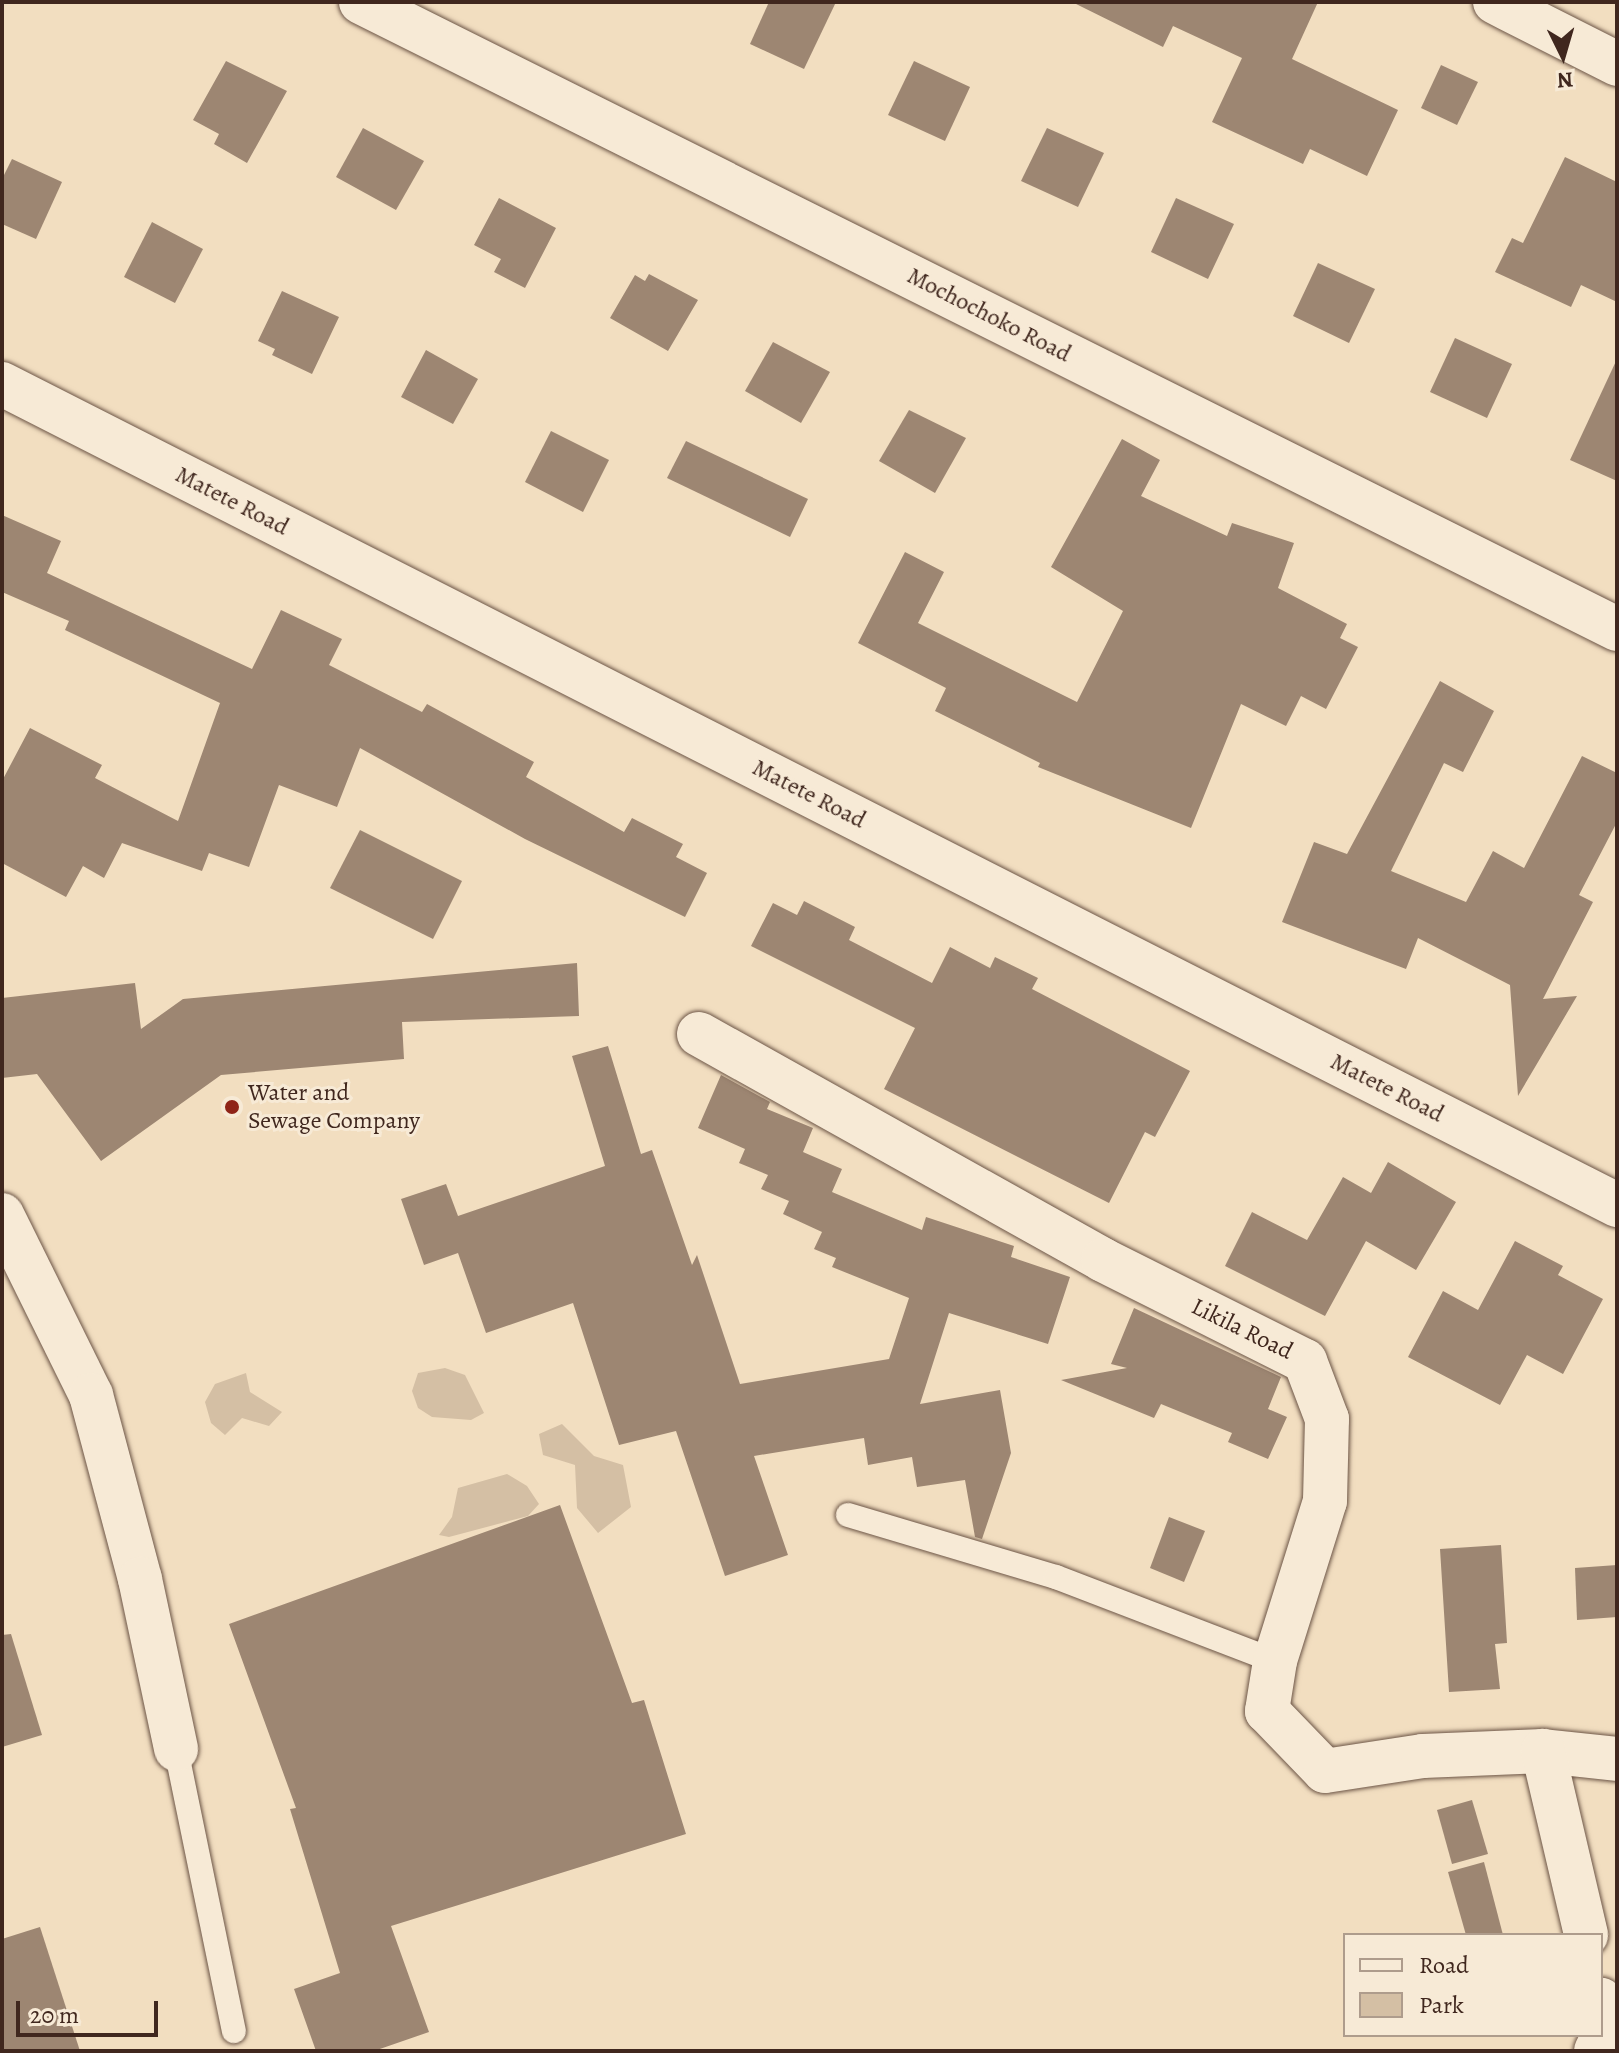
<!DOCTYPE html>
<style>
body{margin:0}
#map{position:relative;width:1619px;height:2053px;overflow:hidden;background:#f2dec0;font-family:Alegreya,serif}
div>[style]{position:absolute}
.green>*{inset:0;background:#d4bfa4}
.building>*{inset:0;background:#9d8672}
.roads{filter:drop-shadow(0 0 2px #6c5546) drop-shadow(0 0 2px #6c5546)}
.service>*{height:24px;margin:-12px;padding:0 12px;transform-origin:12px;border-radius:12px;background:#f7ead6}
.minor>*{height:44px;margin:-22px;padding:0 22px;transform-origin:22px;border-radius:22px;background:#f7ead6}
.dots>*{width:22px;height:22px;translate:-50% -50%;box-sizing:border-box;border:4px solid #f7ead6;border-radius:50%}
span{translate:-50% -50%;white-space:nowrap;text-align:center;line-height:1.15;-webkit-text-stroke:6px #f7ead6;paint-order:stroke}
.street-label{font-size:24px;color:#40271e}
.poi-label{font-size:24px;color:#40271e}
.left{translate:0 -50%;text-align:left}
.frame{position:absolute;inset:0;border:4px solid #40271e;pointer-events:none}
.legend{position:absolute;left:1343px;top:1933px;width:260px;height:104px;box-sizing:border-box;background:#f7ead6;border:2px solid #ae9c8c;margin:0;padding:10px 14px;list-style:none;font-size:24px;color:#40271e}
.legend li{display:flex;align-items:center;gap:16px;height:40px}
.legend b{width:40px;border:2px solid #ae9c8c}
.north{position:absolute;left:1523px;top:16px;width:80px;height:80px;-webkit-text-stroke:6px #f7ead6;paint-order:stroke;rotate:175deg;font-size:22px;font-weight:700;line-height:32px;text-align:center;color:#40271e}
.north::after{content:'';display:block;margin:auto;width:28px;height:36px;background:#40271e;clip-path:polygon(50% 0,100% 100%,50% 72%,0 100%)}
.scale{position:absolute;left:16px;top:2001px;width:142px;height:36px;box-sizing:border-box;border:4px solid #40271e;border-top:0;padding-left:10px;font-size:24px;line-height:28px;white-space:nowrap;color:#40271e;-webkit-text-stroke:6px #f7ead6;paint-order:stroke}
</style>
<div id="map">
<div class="green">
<div style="clip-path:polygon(445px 1368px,465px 1375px,484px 1413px,471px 1420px,432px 1417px,418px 1408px,412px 1391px,418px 1373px)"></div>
<div style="clip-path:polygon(246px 1373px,250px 1392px,282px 1412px,269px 1426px,242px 1418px,225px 1435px,211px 1423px,205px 1402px,215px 1384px)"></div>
<div style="clip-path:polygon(562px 1424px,594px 1456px,623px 1465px,631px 1507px,598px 1533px,577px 1508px,575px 1465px,543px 1455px,539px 1434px)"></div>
<div style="clip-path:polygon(507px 1474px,527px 1486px,539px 1504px,528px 1516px,449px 1537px,439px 1535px,452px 1517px,458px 1488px)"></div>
</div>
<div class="building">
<div style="clip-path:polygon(769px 2px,836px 2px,804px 69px,750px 44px)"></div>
<div style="clip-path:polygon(1072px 2px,1318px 2px,1292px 59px,1398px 110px,1367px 176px,1310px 149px,1303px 164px,1212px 122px,1242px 58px,1173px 26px,1163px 47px)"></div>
<div style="clip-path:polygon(226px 61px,287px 91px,247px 163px,214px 144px,219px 134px,193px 120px)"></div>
<div style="clip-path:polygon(914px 61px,970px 87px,945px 141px,888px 115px)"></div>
<div style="clip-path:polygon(1441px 65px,1478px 82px,1457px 125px,1421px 108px)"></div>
<div style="clip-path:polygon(363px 128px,424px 161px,396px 210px,336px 177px)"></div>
<div style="clip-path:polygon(1047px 128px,1104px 153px,1078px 207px,1021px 181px)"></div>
<div style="clip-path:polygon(1565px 157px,1617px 182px,1617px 302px,1581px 285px,1571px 307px,1495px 272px,1512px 238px,1523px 243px)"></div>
<div style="clip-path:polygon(12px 159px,62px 182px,36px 239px,2px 224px,2px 179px)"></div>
<div style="clip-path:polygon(499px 198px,556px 228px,525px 288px,494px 272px,501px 259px,474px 245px)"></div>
<div style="clip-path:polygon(1176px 198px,1234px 224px,1208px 279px,1151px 252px)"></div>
<div style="clip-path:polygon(152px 222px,203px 249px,175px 303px,124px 277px)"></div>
<div style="clip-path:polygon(1318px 263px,1375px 289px,1349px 343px,1293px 316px)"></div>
<div style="clip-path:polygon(649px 274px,698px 300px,668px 351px,610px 318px,635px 275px,645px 281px)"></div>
<div style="clip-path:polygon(282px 291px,339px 317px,312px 374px,272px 355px,275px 349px,258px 341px)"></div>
<div style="clip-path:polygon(1455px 338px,1512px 364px,1487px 418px,1430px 392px)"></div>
<div style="clip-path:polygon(773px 342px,830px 372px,801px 423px,745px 391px)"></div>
<div style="clip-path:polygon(426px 350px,478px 379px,453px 424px,401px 397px)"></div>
<div style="clip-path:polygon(1617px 359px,1617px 481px,1570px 460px)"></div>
<div style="clip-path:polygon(909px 410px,966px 438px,935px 493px,879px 461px)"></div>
<div style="clip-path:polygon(551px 431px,609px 460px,583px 512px,525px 482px)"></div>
<div style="clip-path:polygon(1122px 439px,1160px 460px,1141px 496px,1227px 536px,1232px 523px,1294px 543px,1278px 588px,1347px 624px,1340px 638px,1358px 647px,1326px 709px,1301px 696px,1286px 726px,1241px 704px,1191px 828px,1038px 767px,1040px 763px,935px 711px,946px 688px,858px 643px,905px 552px,944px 572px,918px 623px,1077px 702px,1123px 611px,1051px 567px)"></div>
<div style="clip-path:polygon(686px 441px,808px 499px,790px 537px,667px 478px)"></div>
<div style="clip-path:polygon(2px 515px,61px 541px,47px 573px,252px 669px,281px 610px,342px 639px,329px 665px,422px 712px,427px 704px,534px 762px,526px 777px,624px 832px,632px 818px,683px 844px,676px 857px,707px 873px,685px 917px,525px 839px,360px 748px,337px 807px,279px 785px,249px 867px,209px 853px,202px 871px,122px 843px,104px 878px,83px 866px,66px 897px,2px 863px,2px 781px,30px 728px,102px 765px,95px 778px,178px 821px,220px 703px,65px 630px,69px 621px,2px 592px)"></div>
<div style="clip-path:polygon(1440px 681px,1494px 711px,1463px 772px,1444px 763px,1391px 871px,1466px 902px,1493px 851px,1524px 868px,1582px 756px,1617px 773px,1617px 822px,1579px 895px,1593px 902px,1543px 999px,1577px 996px,1518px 1096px,1510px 985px,1418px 938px,1406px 969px,1282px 922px,1314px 842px,1347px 854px)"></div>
<div style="clip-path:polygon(360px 830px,462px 881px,433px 939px,330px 888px)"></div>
<div style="clip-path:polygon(804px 901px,855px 927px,849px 940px,932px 983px,950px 947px,990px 968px,995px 957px,1038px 978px,1032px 989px,1190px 1071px,1155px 1137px,1145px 1132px,1109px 1203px,884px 1089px,915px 1028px,751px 946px,773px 903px,797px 915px)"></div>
<div style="clip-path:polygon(577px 963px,579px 1016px,402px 1022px,404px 1059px,221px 1075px,101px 1161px,37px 1074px,2px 1078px,2px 998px,135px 983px,141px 1029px,183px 999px)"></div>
<div style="clip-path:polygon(608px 1046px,641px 1154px,652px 1150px,692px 1265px,697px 1255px,740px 1384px,889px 1359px,909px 1298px,832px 1267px,836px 1258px,814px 1249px,822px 1232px,783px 1214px,789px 1201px,761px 1189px,768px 1175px,739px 1163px,745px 1149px,698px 1128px,721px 1075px,770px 1102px,767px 1109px,813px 1128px,803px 1152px,842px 1169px,832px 1192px,922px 1230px,926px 1217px,1014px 1246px,1011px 1257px,1070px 1277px,1048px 1344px,949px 1313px,920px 1404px,1000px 1390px,1011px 1453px,982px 1539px,975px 1537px,965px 1480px,917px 1487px,912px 1457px,868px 1465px,864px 1438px,754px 1456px,788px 1555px,725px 1576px,676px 1431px,619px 1445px,573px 1303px,486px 1333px,458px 1253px,424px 1265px,401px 1199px,446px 1184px,458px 1216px,605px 1166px,572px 1056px)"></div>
<div style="clip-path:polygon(1388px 1162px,1456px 1202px,1416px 1270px,1366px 1241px,1325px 1316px,1225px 1266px,1252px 1212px,1307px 1240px,1343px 1177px,1371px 1193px)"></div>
<div style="clip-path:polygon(1515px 1241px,1563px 1266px,1558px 1275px,1603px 1299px,1563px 1374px,1527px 1355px,1500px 1405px,1408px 1357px,1443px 1291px,1478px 1310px)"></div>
<div style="clip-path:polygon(1134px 1308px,1281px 1377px,1268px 1409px,1287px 1417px,1268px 1459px,1228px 1442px,1232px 1433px,1161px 1404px,1154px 1418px,1061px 1380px,1127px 1368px,1111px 1364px)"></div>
<div style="clip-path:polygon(560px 1505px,632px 1703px,644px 1700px,686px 1834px,391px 1926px,429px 2032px,374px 2051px,316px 2051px,294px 1989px,340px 1973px,290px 1809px,296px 1808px,229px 1624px)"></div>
<div style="clip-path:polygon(1169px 1517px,1205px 1531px,1184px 1582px,1150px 1568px)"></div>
<div style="clip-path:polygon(1501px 1545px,1507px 1643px,1495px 1644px,1500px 1689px,1449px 1692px,1440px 1549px)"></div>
<div style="clip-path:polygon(1617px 1565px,1617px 1617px,1577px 1620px,1575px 1568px)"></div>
<div style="clip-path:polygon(11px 1634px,42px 1735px,2px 1747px,2px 1635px)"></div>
<div style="clip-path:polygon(1472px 1800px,1488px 1854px,1452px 1864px,1437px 1810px)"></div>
<div style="clip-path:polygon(1484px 1862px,1503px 1935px,1466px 1935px,1448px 1872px)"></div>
<div style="clip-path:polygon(40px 1927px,80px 2051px,2px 2051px,2px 1939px)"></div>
</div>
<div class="roads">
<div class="service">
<div style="left:848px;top:1515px;width:217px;rotate:16.6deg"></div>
<div style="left:1056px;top:1577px;width:235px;rotate:21deg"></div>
<div style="left:176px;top:1749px;width:288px;rotate:78.4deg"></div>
</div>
<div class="minor">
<div style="left:361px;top:2px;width:1404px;rotate:26.53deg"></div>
<div style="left:1495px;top:2px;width:137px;rotate:26.9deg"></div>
<div style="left:2px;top:384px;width:1812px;rotate:26.95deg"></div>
<div style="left:699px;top:1034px;width:463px;rotate:29.2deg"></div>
<div style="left:1103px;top:1260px;width:226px;rotate:26.6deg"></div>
<div style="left:1305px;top:1361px;width:62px;rotate:69.2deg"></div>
<div style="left:1327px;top:1419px;width:82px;rotate:91.4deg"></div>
<div style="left:1325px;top:1501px;width:168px;rotate:107.4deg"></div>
<div style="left:1275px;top:1661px;width:51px;rotate:99.1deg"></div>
<div style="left:1267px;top:1711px;width:83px;rotate:46deg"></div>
<div style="left:1325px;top:1771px;width:99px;rotate:-8.7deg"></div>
<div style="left:1423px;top:1756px;width:120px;rotate:-2.4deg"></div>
<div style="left:1543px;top:1751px;width:74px;rotate:6.2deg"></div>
<div style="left:2px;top:1215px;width:201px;rotate:63.7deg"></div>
<div style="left:91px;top:1395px;width:190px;rotate:75.1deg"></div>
<div style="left:140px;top:1579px;width:174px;rotate:78deg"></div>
<div style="left:1543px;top:1751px;width:189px;rotate:76.8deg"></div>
<div style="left:1596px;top:2051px;width:25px;rotate:-64deg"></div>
<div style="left:1607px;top:2028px;width:29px;rotate:-102deg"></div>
</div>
</div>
<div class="dots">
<div style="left:232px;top:1107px;background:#8f2418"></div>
</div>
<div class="street-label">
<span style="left:989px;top:315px;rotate:27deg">Mochochoko Road</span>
<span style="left:232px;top:501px;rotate:27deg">Matete Road</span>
<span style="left:809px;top:794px;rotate:27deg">Matete Road</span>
<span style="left:1387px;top:1088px;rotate:27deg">Matete Road</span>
<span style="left:1242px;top:1329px;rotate:26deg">Likila Road</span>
</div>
<div class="poi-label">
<span class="left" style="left:248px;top:1107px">Water and<br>Sewage Company</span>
</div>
<div class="frame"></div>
<ul class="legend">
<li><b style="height:10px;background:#f7ead6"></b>Road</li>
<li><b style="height:22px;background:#d4bfa4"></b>Park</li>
</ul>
<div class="north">N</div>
<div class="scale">20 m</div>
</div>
